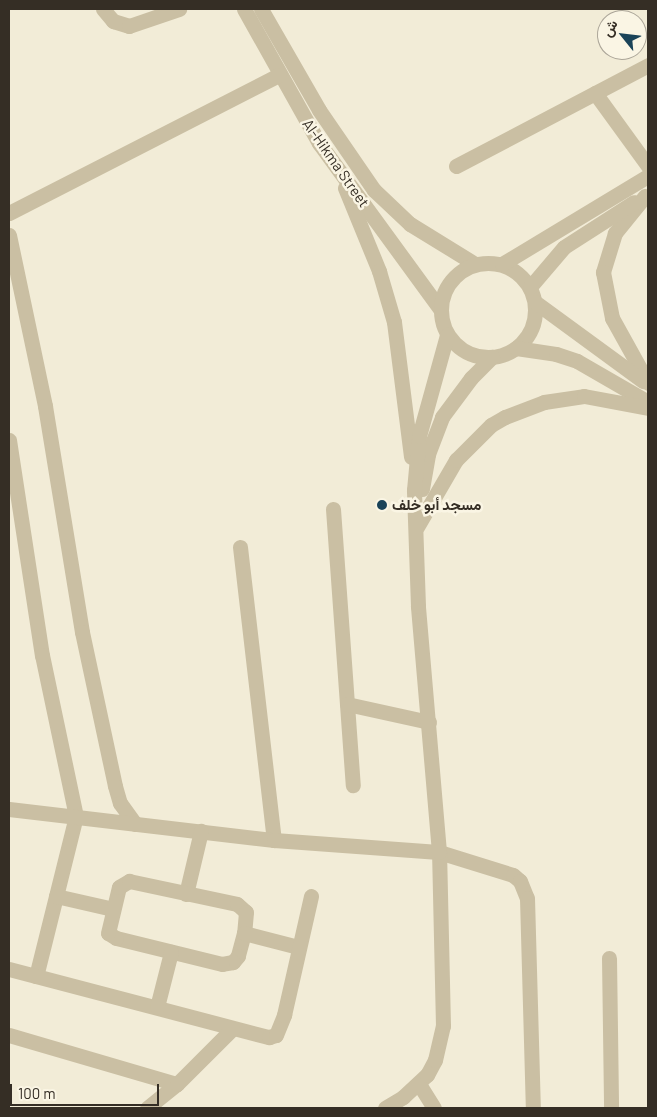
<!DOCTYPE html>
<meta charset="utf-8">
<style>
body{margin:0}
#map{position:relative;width:657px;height:1117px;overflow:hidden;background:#f2ecd7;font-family:Barlow,Vazirmatn,sans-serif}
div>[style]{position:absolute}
.minor>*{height:15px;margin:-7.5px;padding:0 7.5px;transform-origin:7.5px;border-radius:7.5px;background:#cabfa3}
.minor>.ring{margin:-7.5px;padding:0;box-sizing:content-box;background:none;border:15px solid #cabfa3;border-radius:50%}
.dots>*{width:14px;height:14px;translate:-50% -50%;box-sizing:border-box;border:2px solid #faf5e4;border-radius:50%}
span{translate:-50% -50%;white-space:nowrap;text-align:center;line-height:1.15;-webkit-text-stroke:5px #faf5e4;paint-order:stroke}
.street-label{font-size:15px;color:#352e25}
.poi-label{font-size:15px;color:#352e25;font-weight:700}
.left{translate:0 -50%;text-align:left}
.frame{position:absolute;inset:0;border:10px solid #352e25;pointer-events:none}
.north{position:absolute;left:597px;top:10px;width:50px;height:50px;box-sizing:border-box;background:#faf5e4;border:1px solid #aba598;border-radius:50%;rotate:299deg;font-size:14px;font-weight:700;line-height:20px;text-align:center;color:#352e25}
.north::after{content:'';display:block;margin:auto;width:18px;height:22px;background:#1a4358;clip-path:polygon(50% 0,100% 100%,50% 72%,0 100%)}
.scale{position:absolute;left:10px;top:1084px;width:149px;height:22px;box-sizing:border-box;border:2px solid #352e25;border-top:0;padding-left:6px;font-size:15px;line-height:18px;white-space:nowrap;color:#352e25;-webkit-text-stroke:4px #faf5e4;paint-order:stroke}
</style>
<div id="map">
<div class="minor">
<div style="left:103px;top:9px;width:16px;rotate:50deg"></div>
<div style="left:113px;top:21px;width:17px;rotate:17deg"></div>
<div style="left:129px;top:26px;width:53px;rotate:-18.8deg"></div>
<div style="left:244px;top:9px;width:154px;rotate:60.8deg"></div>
<div style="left:319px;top:143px;width:205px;rotate:53.9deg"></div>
<div style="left:261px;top:9px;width:116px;rotate:60.1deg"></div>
<div style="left:319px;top:110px;width:97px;rotate:55.5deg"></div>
<div style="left:374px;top:190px;width:50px;rotate:43.4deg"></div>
<div style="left:410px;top:224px;width:76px;rotate:31.6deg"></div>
<div style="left:595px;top:93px;width:90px;rotate:54deg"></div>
<div style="left:456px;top:166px;width:217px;rotate:-27.7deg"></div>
<div style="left:345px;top:188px;width:90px;rotate:67.7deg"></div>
<div style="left:379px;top:271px;width:53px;rotate:73.6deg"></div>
<div style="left:394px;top:322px;width:136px;rotate:82.8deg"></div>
<div style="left:645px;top:196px;width:48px;rotate:129deg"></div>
<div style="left:615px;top:233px;width:41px;rotate:107.1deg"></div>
<div style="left:603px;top:272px;width:47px;rotate:78.9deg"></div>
<div style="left:612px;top:318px;width:74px;rotate:61deg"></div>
<div style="left:9px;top:213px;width:303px;rotate:-27.1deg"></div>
<div style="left:9px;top:235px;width:175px;rotate:78.1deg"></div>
<div style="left:45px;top:406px;width:229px;rotate:80.7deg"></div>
<div style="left:82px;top:632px;width:157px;rotate:77.9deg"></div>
<div style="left:115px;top:786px;width:18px;rotate:74deg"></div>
<div style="left:120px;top:803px;width:26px;rotate:54deg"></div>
<div class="ring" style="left:441px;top:263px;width:79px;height:79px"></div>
<div style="left:502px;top:264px;width:170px;rotate:-31.1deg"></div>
<div style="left:530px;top:287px;width:52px;rotate:-49.6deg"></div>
<div style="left:564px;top:247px;width:83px;rotate:-32.7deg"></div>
<div style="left:535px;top:302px;width:134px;rotate:36.2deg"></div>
<div style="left:516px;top:348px;width:40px;rotate:8.5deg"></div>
<div style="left:556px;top:354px;width:22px;rotate:18deg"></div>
<div style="left:577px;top:361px;width:82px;rotate:30deg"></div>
<div style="left:9px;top:440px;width:218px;rotate:81.3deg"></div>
<div style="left:42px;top:655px;width:165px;rotate:78.1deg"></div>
<div style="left:76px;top:816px;width:165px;rotate:104deg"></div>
<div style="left:422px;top:489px;width:36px;rotate:-80deg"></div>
<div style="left:428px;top:454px;width:40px;rotate:-69deg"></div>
<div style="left:442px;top:417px;width:49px;rotate:-53.4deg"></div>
<div style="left:471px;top:378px;width:30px;rotate:-45deg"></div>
<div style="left:333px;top:509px;width:277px;rotate:85.9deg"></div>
<div style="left:417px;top:527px;width:78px;rotate:-59.8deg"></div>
<div style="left:456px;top:460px;width:49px;rotate:-45deg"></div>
<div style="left:491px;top:425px;width:16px;rotate:-30deg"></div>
<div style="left:505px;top:417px;width:42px;rotate:-21deg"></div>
<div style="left:544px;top:402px;width:40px;rotate:-8.5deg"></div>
<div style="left:584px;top:396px;width:65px;rotate:10.6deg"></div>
<div style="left:240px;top:547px;width:295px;rotate:83.4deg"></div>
<div style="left:347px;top:704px;width:84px;rotate:12.4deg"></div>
<div style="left:9px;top:809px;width:267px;rotate:6.7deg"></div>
<div style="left:274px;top:840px;width:165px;rotate:4.2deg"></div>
<div style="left:439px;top:852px;width:77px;rotate:17.3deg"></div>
<div style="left:513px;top:875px;width:9px;rotate:41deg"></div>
<div style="left:520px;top:881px;width:18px;rotate:68deg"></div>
<div style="left:527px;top:898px;width:210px;rotate:88.4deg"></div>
<div style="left:186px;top:894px;width:65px;rotate:-76.6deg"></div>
<div style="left:56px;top:896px;width:58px;rotate:12.8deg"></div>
<div style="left:244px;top:933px;width:24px;rotate:105deg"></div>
<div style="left:238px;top:956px;width:8px;rotate:130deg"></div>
<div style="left:233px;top:962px;width:11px;rotate:170deg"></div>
<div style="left:222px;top:964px;width:109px;rotate:-166.2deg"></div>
<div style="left:116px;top:938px;width:9px;rotate:-148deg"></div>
<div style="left:108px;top:933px;width:47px;rotate:-76.6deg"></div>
<div style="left:119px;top:887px;width:12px;rotate:-31deg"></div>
<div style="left:129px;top:881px;width:110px;rotate:12deg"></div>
<div style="left:237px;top:904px;width:12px;rotate:42deg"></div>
<div style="left:246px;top:912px;width:21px;rotate:95deg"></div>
<div style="left:244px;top:933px;width:56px;rotate:14.5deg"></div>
<div style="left:609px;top:958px;width:150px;rotate:89.2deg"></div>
<div style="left:9px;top:969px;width:269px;rotate:14.7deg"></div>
<div style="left:269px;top:1037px;width:7px;rotate:-16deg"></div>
<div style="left:276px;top:1035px;width:22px;rotate:-68deg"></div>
<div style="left:284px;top:1015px;width:122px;rotate:-77.2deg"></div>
<div style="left:157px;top:1007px;width:57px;rotate:-75.7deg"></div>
<div style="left:9px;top:1035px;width:175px;rotate:16.3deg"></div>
<div style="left:419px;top:1084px;width:28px;rotate:58deg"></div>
<div style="left:147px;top:1108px;width:38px;rotate:-39deg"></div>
<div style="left:177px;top:1084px;width:78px;rotate:-45deg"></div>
<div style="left:385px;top:1108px;width:21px;rotate:-31deg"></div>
<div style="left:403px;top:1097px;width:33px;rotate:-43deg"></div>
<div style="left:427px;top:1075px;width:17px;rotate:-62deg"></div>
<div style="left:435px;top:1060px;width:35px;rotate:-77deg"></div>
<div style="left:443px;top:1026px;width:174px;rotate:-91.3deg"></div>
<div style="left:439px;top:852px;width:247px;rotate:-94.9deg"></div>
<div style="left:418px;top:606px;width:116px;rotate:-92deg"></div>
<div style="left:414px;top:490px;width:54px;rotate:-84.7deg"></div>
<div style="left:419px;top:436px;width:105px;rotate:-74.5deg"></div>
</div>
<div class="dots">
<div style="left:382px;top:505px;background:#1a4358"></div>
</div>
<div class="street-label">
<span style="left:336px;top:163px;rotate:55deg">Al-Hikma Street</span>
</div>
<div class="poi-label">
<span class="left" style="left:392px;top:505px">مسجد أبو خلف</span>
</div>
<div class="frame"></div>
<div class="north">ش</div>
<div class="scale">100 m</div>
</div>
